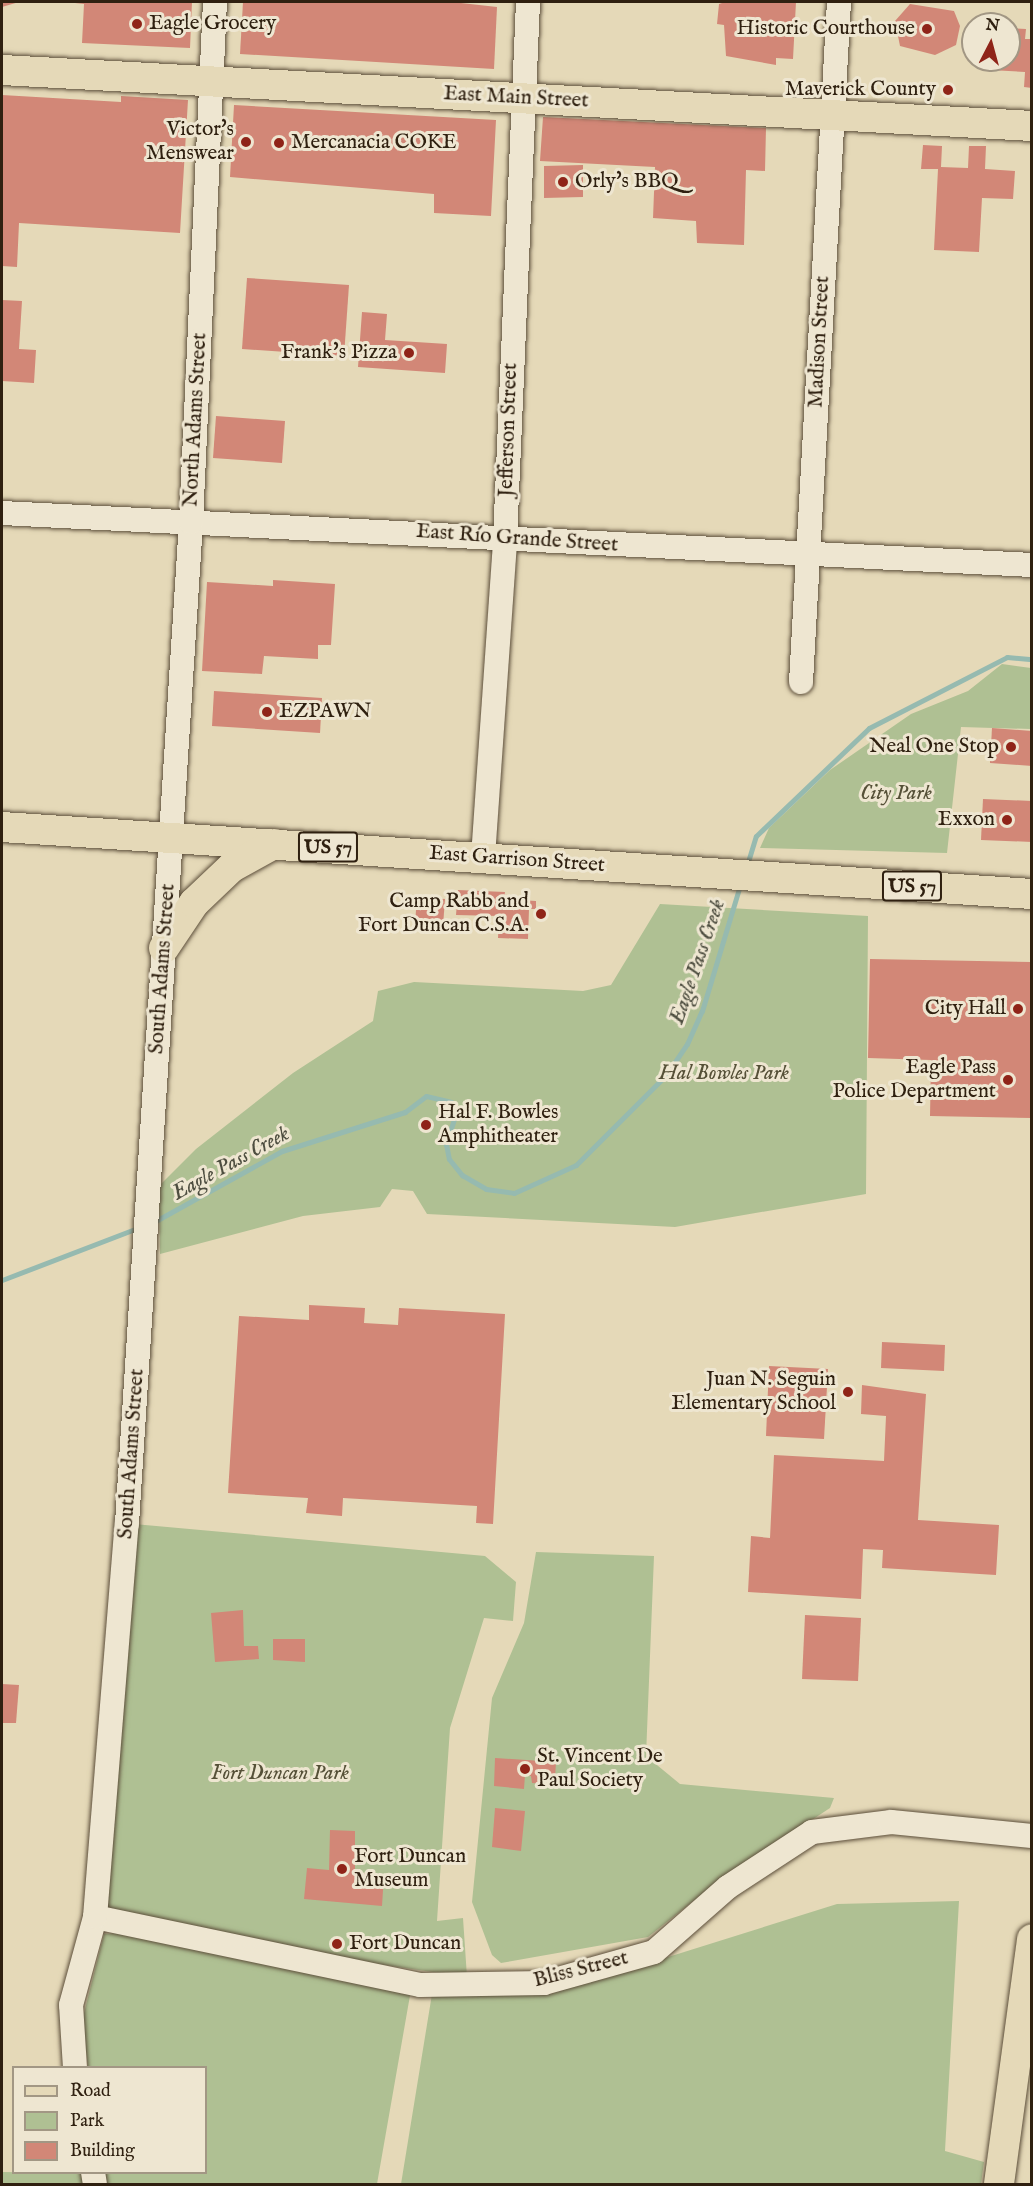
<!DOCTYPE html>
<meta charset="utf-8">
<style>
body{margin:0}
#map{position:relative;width:1033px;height:2186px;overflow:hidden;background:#e5d9b8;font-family:"IM FELL English",serif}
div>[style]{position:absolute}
.green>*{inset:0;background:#afc093}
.stream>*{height:5px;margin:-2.5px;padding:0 2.5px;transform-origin:2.5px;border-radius:2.5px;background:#96bab0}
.building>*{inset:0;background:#d28777}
.roads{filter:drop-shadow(0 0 2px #5c4e3a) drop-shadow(0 0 2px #5c4e3a)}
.minor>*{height:24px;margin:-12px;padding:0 12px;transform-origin:12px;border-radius:12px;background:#eee6d1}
.major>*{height:30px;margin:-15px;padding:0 15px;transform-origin:15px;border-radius:15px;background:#e5d9b8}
.dots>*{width:16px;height:16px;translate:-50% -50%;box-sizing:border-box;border:3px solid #eee6d1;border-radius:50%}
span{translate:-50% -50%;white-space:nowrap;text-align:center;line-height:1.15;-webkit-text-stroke:6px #eee6d1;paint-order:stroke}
.shield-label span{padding:2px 4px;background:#eee6d1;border:2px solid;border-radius:4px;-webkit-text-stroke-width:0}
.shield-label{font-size:20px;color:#2f2010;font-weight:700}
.poi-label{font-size:21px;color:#2f2010}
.left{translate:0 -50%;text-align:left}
.right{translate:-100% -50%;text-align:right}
.street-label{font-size:21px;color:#2f2010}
.park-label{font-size:21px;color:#555037;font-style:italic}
.water-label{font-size:22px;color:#4e4e40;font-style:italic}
.frame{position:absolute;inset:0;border:3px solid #2f2010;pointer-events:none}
.legend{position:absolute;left:12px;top:2066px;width:195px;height:108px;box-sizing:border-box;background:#eee6d1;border:2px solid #a29784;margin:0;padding:8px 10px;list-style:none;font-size:18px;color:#2f2010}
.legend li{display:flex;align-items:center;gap:12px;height:30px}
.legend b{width:30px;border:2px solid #a29784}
.north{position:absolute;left:961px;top:12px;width:60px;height:60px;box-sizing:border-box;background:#eee6d1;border:2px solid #a29784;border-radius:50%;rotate:6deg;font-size:16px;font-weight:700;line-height:24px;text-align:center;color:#2f2010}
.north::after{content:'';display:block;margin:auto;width:21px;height:27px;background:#8f2418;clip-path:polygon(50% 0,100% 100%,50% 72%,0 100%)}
</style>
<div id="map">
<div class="green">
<div style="clip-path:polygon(1002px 664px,1031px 668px,1031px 729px,961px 727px,947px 853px,760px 848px,769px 828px,830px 770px,911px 714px,968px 691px)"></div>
<div style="clip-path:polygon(660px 904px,868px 916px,866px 1194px,675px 1227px,427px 1214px,413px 1191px,392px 1189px,380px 1207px,303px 1216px,160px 1254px,159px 1186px,196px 1149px,293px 1073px,373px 1021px,378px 991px,414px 982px,583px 991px,611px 985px)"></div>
<div style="clip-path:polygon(134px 1524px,485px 1556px,516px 1582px,513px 1621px,484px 1618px,450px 1728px,437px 1921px,463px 1918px,467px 1977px,336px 1958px,102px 1910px)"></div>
<div style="clip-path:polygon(536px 1552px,654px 1556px,646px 1756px,680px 1784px,834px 1798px,830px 1808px,716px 1883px,648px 1937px,501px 1963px,492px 1955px,472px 1902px,492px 1698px,524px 1623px)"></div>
<div style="clip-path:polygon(959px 1901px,945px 2151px,984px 2162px,981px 2184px,401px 2184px,432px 1994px,550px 1994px,837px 1904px)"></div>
<div style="clip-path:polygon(154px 1930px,412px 1984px,377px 2184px,106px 2184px,104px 2173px,206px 2172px,206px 2068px,88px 2067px,82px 2021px,104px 1934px)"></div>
<div style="clip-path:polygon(2px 2172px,83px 2173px,85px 2184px,2px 2184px)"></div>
</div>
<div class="stream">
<div style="left:747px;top:865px;width:30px;rotate:-73deg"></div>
<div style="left:756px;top:836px;width:156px;rotate:-43.7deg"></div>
<div style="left:869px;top:728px;width:155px;rotate:-27.2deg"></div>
<div style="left:1007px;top:657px;width:25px;rotate:5deg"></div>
<div style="left:152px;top:1223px;width:149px;rotate:-29deg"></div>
<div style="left:282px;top:1151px;width:129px;rotate:-17.6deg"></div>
<div style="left:405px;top:1112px;width:26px;rotate:-37deg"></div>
<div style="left:426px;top:1096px;width:26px;rotate:13deg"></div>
<div style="left:451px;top:1102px;width:12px;rotate:66deg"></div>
<div style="left:456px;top:1113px;width:33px;rotate:108deg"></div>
<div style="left:446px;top:1144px;width:15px;rotate:79deg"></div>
<div style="left:449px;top:1159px;width:21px;rotate:51deg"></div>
<div style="left:462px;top:1175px;width:28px;rotate:30deg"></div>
<div style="left:486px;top:1189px;width:28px;rotate:8deg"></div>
<div style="left:514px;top:1193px;width:68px;rotate:-24.3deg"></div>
<div style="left:576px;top:1165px;width:127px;rotate:-45deg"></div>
<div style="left:666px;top:1075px;width:37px;rotate:-56deg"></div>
<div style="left:687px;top:1044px;width:36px;rotate:-66deg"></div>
<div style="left:702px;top:1011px;width:132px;rotate:-73.2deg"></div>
<div style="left:2px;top:1280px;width:148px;rotate:-21deg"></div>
</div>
<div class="building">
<div style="clip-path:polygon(2px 2px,19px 2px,2px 7px)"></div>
<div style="clip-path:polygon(66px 2px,192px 2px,190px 48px,82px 43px,84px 4px)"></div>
<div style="clip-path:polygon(243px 2px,452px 2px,497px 7px,494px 69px,240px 54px)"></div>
<div style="clip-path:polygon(725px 2px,796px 2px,793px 59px,776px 58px,776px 65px,726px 56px,724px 25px,717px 24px,719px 4px)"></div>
<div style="clip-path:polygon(910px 4px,954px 11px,960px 26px,956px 45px,935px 55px,900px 46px,895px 21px)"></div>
<div style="clip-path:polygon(1009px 28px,1026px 29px,1025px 39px,1032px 39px,1032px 88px,1024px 87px,1025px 72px,990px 70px,991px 60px,1009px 60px)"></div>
<div style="clip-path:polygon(2px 95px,121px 102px,121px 96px,188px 100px,180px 233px,19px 223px,17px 267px,2px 266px)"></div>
<div style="clip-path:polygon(234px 105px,496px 120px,491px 216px,434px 213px,434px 194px,230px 177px)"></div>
<div style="clip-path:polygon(543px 117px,766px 128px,765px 171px,746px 170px,744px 245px,697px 243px,696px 221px,653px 218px,655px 167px,540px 161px)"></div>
<div style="clip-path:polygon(923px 145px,942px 146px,941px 167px,968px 168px,969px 146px,986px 146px,985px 169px,1015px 171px,1013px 199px,982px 198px,979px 252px,934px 250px,938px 169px,921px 169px)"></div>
<div style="clip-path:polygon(583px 165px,583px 197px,544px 198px,544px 166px)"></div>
<div style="clip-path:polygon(247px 278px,349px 285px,344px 356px,242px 349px)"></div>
<div style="clip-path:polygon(2px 300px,22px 301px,19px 349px,36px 350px,34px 383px,2px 381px)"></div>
<div style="clip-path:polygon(362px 312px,387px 314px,385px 340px,447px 344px,445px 373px,358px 367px)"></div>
<div style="clip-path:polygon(216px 416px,285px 421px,282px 463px,213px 458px)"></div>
<div style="clip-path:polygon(273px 580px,335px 584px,331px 645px,318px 645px,318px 659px,264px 656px,262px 674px,202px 671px,207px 582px,273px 586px)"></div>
<div style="clip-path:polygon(214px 691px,322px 698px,320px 733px,212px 726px)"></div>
<div style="clip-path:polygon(992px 728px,1032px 731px,1032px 766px,990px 763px)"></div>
<div style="clip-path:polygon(983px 799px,1032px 801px,1032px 842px,981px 840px)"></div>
<div style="clip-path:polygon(458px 890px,505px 892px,504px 899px,536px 901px,536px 909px,529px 909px,528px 939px,498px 938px,499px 916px,456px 915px)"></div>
<div style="clip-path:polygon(417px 897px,445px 899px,443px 926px,415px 924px)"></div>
<div style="clip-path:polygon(870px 959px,1031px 962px,1032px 1118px,930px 1116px,931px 1060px,868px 1058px)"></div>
<div style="clip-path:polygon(309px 1305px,365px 1308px,364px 1323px,398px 1325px,399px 1308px,505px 1314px,493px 1524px,476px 1523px,477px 1506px,343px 1498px,342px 1516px,306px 1513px,308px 1498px,228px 1493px,239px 1316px,309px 1320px)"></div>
<div style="clip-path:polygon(882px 1342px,945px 1345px,944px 1371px,881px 1368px)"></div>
<div style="clip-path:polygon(769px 1366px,828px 1369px,824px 1439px,766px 1436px)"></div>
<div style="clip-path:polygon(862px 1385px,926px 1394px,918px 1520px,999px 1525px,996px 1575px,882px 1568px,883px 1550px,863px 1549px,861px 1599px,748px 1592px,751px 1536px,770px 1538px,774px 1455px,884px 1461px,886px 1416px,861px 1414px)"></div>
<div style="clip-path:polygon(243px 1610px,244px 1646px,258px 1646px,259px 1659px,215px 1662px,211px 1613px)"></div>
<div style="clip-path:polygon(805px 1615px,861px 1618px,858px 1681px,802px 1679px)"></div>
<div style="clip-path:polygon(273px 1639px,305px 1639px,305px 1662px,273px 1660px)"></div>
<div style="clip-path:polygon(2px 1684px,19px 1685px,16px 1723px,2px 1723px)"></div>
<div style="clip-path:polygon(495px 1758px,556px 1762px,555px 1778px,546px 1777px,545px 1784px,532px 1783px,531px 1776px,525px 1775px,524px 1789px,494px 1786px)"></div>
<div style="clip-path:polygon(495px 1808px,525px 1811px,521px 1851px,492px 1847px)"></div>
<div style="clip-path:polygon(330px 1830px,355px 1831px,355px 1872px,384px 1875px,382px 1906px,304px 1899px,307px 1868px,329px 1870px)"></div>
</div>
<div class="roads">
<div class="minor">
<div style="left:2px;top:513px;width:1031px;rotate:2.89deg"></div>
<div style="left:801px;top:682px;width:681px;rotate:-86.8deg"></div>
<div style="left:483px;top:857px;width:318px;rotate:-86deg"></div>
<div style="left:505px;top:540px;width:538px;rotate:-87.55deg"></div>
<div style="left:95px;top:1917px;width:332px;rotate:11.8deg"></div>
<div style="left:420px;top:1985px;width:124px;rotate:-0.9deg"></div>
<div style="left:544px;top:1983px;width:114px;rotate:-15.7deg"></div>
<div style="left:654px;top:1952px;width:98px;rotate:-41.3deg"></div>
<div style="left:728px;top:1887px;width:100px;rotate:-33.2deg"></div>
<div style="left:812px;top:1832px;width:80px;rotate:-7.2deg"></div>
<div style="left:891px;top:1822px;width:142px;rotate:5.7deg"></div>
<div style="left:75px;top:2068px;width:63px;rotate:-93.6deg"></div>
<div style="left:71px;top:2005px;width:91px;rotate:-74.7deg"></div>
<div style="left:95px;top:1917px;width:395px;rotate:-85.4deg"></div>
<div style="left:127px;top:1523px;width:1003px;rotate:-86.34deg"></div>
<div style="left:191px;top:522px;width:521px;rotate:-87.36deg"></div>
<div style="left:93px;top:2172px;width:12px;rotate:81deg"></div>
</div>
<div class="major">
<div style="left:2px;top:70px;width:1032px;rotate:3.11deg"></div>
<div style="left:2px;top:827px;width:1032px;rotate:3.72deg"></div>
<div style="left:164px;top:948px;width:54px;rotate:-56.3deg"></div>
<div style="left:194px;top:903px;width:52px;rotate:-43.5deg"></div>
<div style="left:232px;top:867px;width:48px;rotate:-28.7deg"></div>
<div style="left:999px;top:2184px;width:247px;rotate:-82.3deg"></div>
</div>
</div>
<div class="dots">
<div style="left:137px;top:24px;background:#8f2418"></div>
<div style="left:927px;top:29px;background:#8f2418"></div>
<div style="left:948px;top:90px;background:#8f2418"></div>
<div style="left:246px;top:142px;background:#8f2418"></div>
<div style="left:279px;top:143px;background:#8f2418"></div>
<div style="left:563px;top:182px;background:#8f2418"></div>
<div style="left:409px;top:353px;background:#8f2418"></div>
<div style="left:267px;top:712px;background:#8f2418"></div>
<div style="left:1011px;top:747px;background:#8f2418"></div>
<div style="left:1007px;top:820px;background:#8f2418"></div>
<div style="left:541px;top:914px;background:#8f2418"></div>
<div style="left:1018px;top:1009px;background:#8f2418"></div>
<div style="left:1008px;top:1080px;background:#8f2418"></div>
<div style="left:426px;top:1125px;background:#8f2418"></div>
<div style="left:848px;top:1392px;background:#8f2418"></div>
<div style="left:525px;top:1769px;background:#8f2418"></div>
<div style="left:342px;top:1869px;background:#8f2418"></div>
<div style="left:337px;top:1944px;background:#8f2418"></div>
</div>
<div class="shield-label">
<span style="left:328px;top:847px">US 57</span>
<span style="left:912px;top:886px">US 57</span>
</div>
<div class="poi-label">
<span class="left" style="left:149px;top:24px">Eagle Grocery</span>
<span class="right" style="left:915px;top:29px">Historic Courthouse</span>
<span class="right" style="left:936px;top:90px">Maverick County</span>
<span class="right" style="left:234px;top:142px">Victor's<br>Menswear</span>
<span class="left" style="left:291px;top:143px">Mercanacia COKE</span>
<span class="left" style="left:575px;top:182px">Orly's BBQ</span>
<span class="right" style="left:397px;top:353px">Frank's Pizza</span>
<span class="left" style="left:279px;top:712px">EZPAWN</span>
<span class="right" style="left:999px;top:747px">Neal One Stop</span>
<span class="right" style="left:995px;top:820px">Exxon</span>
<span class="right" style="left:529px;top:914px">Camp Rabb and<br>Fort Duncan C.S.A.</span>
<span class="right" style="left:1006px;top:1009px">City Hall</span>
<span class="right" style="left:996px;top:1080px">Eagle Pass<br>Police Department</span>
<span class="left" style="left:438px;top:1125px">Hal F. Bowles<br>Amphitheater</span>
<span class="right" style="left:836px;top:1392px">Juan N. Seguin<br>Elementary School</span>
<span class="left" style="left:537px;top:1769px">St. Vincent De<br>Paul Society</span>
<span class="left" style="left:354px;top:1869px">Fort Duncan<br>Museum</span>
<span class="left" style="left:349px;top:1944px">Fort Duncan</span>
</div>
<div class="street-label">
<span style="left:516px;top:98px;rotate:3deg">East Main Street</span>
<span style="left:820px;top:342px;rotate:-87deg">Madison Street</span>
<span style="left:196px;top:420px;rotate:-87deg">North Adams Street</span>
<span style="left:509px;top:430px;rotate:-88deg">Jefferson Street</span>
<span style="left:517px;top:539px;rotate:4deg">East Río Grande Street</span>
<span style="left:517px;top:860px;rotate:4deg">East Garrison Street</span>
<span style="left:163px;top:969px;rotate:-86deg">South Adams Street</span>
<span style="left:132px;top:1454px;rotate:-86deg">South Adams Street</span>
<span style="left:581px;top:1970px;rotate:-14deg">Bliss Street</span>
</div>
<div class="park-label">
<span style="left:896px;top:794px">City Park</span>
<span style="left:724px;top:1074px">Hal Bowles Park</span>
<span style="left:280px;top:1774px">Fort Duncan Park</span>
</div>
<div class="water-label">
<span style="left:698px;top:962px;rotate:-71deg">Eagle Pass Creek</span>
<span style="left:231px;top:1164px;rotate:-29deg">Eagle Pass Creek</span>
</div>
<div class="frame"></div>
<ul class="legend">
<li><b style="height:8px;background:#e5d9b8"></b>Road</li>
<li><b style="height:16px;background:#afc093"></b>Park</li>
<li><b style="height:16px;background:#d28777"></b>Building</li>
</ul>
<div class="north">N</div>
</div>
